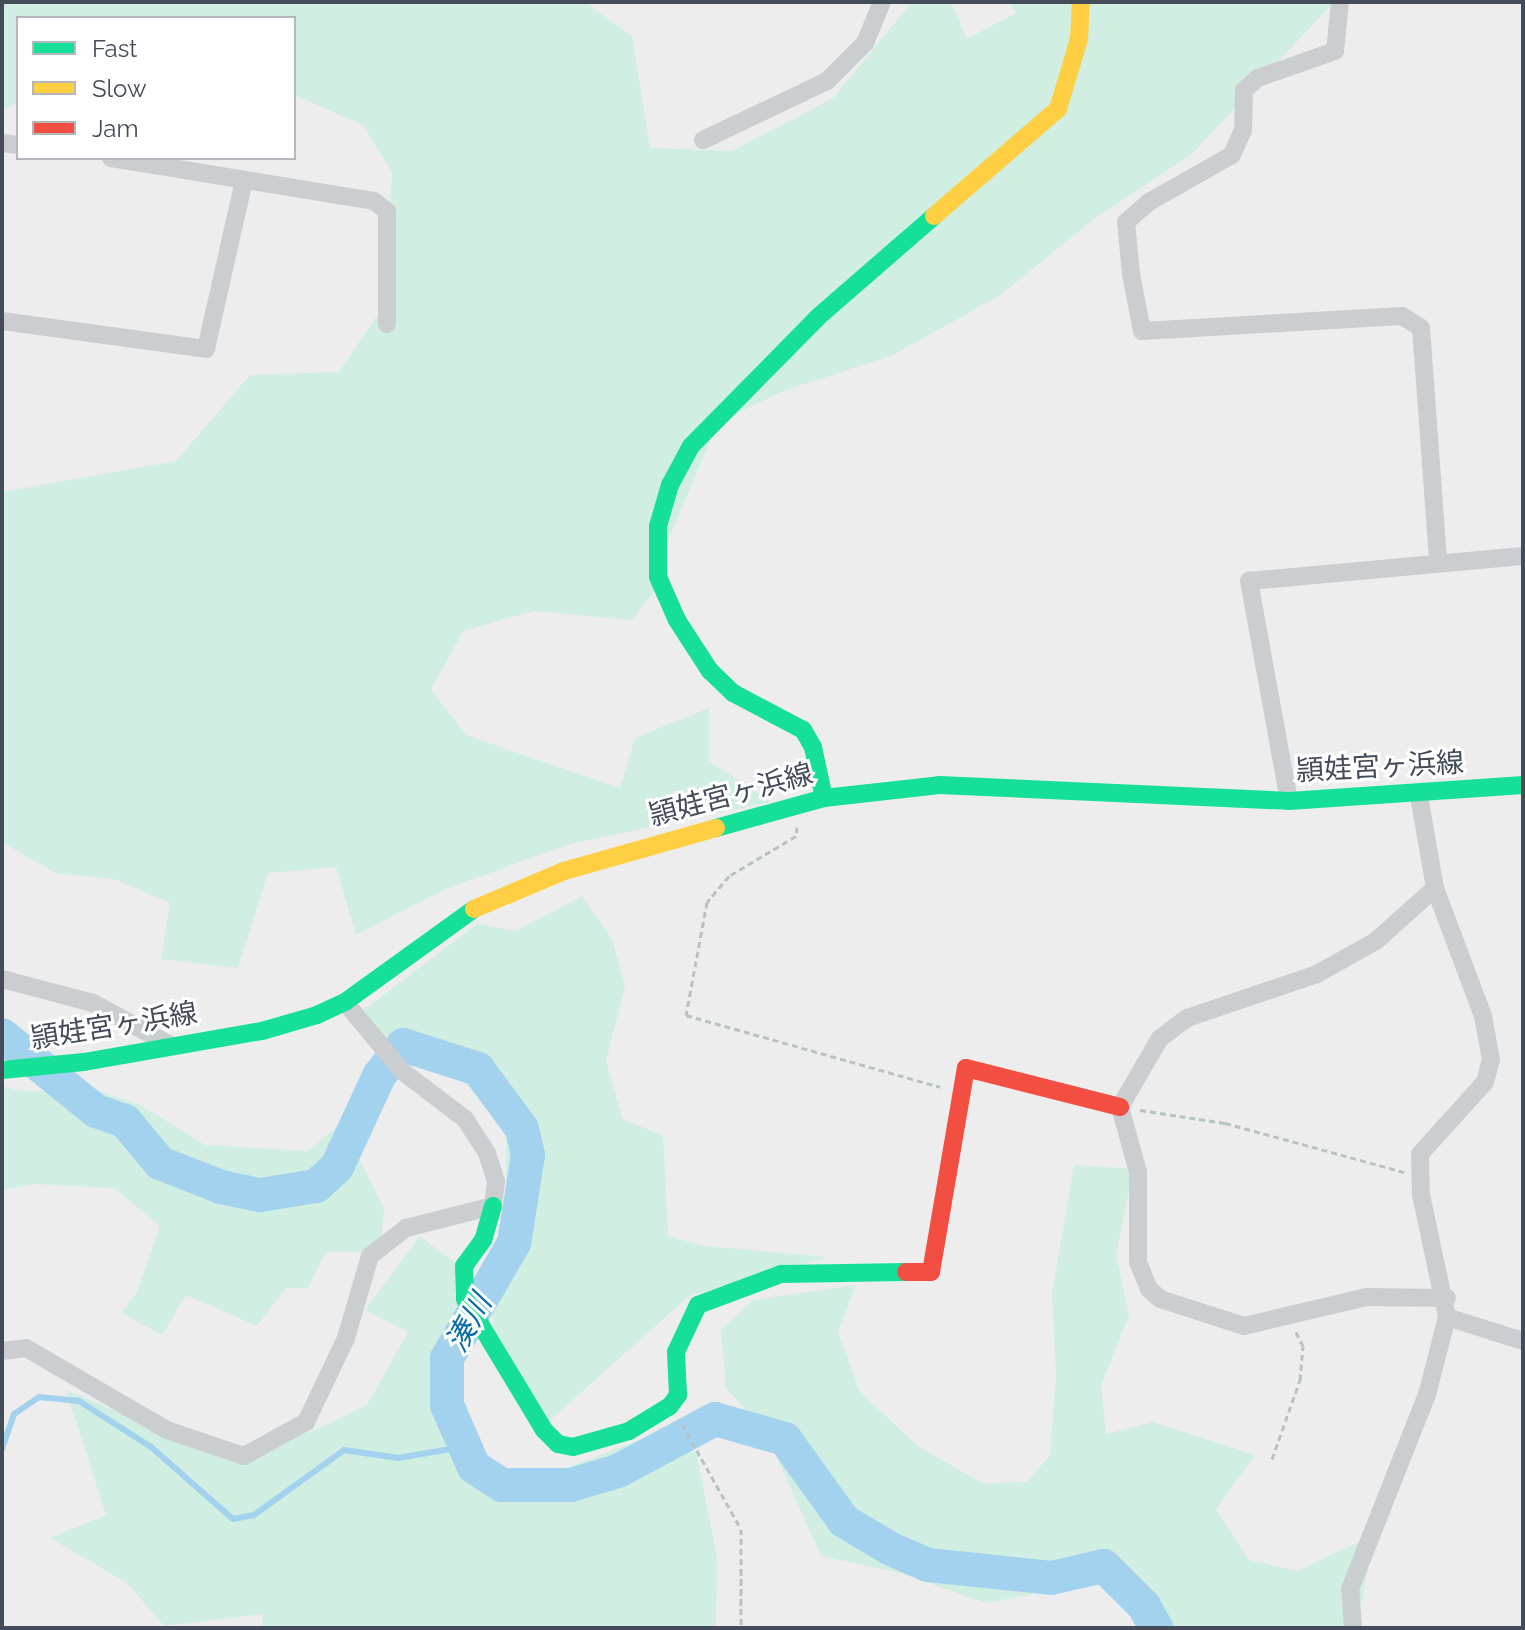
<!DOCTYPE html>
<meta charset="utf-8">
<style>
body{margin:0}
#map{position:relative;width:1525px;height:1630px;overflow:hidden;background:#eeeded;font-family:Raleway,"Noto Sans JP",sans-serif}
div>[style]{position:absolute}
.green>*{inset:0;background:#d0eee1}
.stream>*{height:6px;margin:-3px;padding:0 3px;transform-origin:3px;border-radius:3px;background:#a3d2ee}
.river>*{height:34px;margin:-17px;padding:0 17px;transform-origin:17px;border-radius:17px;background:#a3d2ee}
.path>*{height:3px;margin-top:-1.5px;transform-origin:0;background:repeating-linear-gradient(90deg,#b7c2c2 0 6px,transparent 0 10px)}
.street>*{height:18px;margin:-9px;padding:0 9px;transform-origin:9px;border-radius:9px;background:#cbced1}
.fast>*{height:18px;margin:-9px;padding:0 9px;transform-origin:9px;border-radius:9px;background:#16e098}
.slow>*{height:18px;margin:-9px;padding:0 9px;transform-origin:9px;border-radius:9px;background:#ffcf43}
.jam>*{height:18px;margin:-9px;padding:0 9px;transform-origin:9px;border-radius:9px;background:#f24e42}
span{translate:-50% -50%;white-space:nowrap;text-align:center;line-height:1.15;-webkit-text-stroke:6px #fff;paint-order:stroke}
.street-label{font-size:28px;color:#444c5a}
.water-label{font-size:30px;color:#086ca9;font-style:italic}
.frame{position:absolute;inset:0;border:4px solid #444c5a;pointer-events:none}
.legend{position:absolute;left:16px;top:16px;width:280px;height:144px;box-sizing:border-box;background:#fff;border:2px solid #b4b7bd;margin:0;padding:10px 14px;list-style:none;font-size:24px;color:#444c5a}
.legend li{display:flex;align-items:center;gap:16px;height:40px}
.legend b{width:40px;border:2px solid #b4b7bd}
</style>
<div id="map">
<div class="green">
<div style="clip-path:polygon(2px 2px,585px 2px,632px 36px,650px 148px,732px 151px,833px 98px,912px 2px,951px 2px,967px 39px,1016px 13px,1010px 2px,1334px 2px,1192px 154px,1094px 219px,999px 296px,893px 355px,786px 390px,718px 422px,667px 543px,659px 585px,632px 620px,534px 611px,463px 631px,431px 690px,466px 735px,620px 788px,635px 738px,709px 708px,709px 761px,771px 802px,570px 844px,448px 888px,356px 935px,336px 867px,268px 873px,238px 968px,161px 959px,170px 903px,114px 879px,55px 873px,2px 842px,2px 492px,176px 461px,250px 375px,339px 372px,386px 302px,392px 172px,363px 125px,294px 95px,294px 18px,18px 18px,18px 102px,2px 111px)"></div>
<div style="clip-path:polygon(582px 896px,612px 939px,625px 986px,606px 1061px,623px 1120px,663px 1135px,668px 1236px,704px 1246px,828px 1257px,689px 1296px,548px 1422px,497px 1343px,486px 1287px,506px 1206px,506px 1128px,463px 1081px,398px 1060px,349px 1021px,477px 924px,516px 931px)"></div>
<div style="clip-path:polygon(2px 1086px,21px 1091px,97px 1090px,139px 1104px,205px 1145px,307px 1151px,342px 1123px,384px 1209px,380px 1251px,326px 1252px,308px 1288px,286px 1288px,257px 1326px,186px 1295px,162px 1335px,121px 1313px,137px 1292px,160px 1226px,114px 1188px,34px 1184px,2px 1190px)"></div>
<div style="clip-path:polygon(1074px 1165px,1133px 1169px,1116px 1255px,1129px 1315px,1101px 1386px,1106px 1434px,1153px 1422px,1255px 1455px,1216px 1509px,1249px 1560px,1298px 1571px,1375px 1534px,1362px 1601px,1348px 1628px,1137px 1628px,1110px 1579px,986px 1603px,900px 1573px,821px 1556px,766px 1433px,726px 1388px,721px 1330px,753px 1300px,856px 1285px,838px 1332px,860px 1392px,918px 1446px,982px 1483px,1027px 1482px,1050px 1455px,1056px 1375px,1052px 1294px)"></div>
<div style="clip-path:polygon(420px 1236px,461px 1268px,463px 1401px,473px 1465px,556px 1472px,668px 1429px,697px 1455px,717px 1558px,716px 1628px,262px 1628px,263px 1614px,164px 1626px,127px 1583px,50px 1538px,106px 1515px,66px 1390px,223px 1455px,313px 1431px,367px 1405px,408px 1332px,365px 1310px)"></div>
</div>
<div class="stream">
<div style="left:2px;top:1449px;width:37px;rotate:-71deg"></div>
<div style="left:14px;top:1414px;width:30px;rotate:-34deg"></div>
<div style="left:39px;top:1397px;width:40px;rotate:5.7deg"></div>
<div style="left:79px;top:1401px;width:85px;rotate:32.6deg"></div>
<div style="left:151px;top:1447px;width:109px;rotate:41.3deg"></div>
<div style="left:233px;top:1519px;width:21px;rotate:-11deg"></div>
<div style="left:254px;top:1515px;width:111px;rotate:-35.8deg"></div>
<div style="left:344px;top:1450px;width:55px;rotate:8.4deg"></div>
<div style="left:398px;top:1458px;width:65px;rotate:-9.8deg"></div>
</div>
<div class="river">
<div style="left:2px;top:1035px;width:121px;rotate:39deg"></div>
<div style="left:96px;top:1111px;width:31px;rotate:19deg"></div>
<div style="left:125px;top:1121px;width:55px;rotate:50.2deg"></div>
<div style="left:160px;top:1163px;width:66px;rotate:21.5deg"></div>
<div style="left:221px;top:1187px;width:40px;rotate:12deg"></div>
<div style="left:260px;top:1195px;width:57px;rotate:-9.1deg"></div>
<div style="left:316px;top:1186px;width:28px;rotate:-42deg"></div>
<div style="left:337px;top:1167px;width:100px;rotate:-65.2deg"></div>
<div style="left:379px;top:1076px;width:39px;rotate:-52deg"></div>
<div style="left:403px;top:1045px;width:79px;rotate:17.7deg"></div>
<div style="left:478px;top:1069px;width:74px;rotate:53.7deg"></div>
<div style="left:522px;top:1129px;width:27px;rotate:77deg"></div>
<div style="left:528px;top:1155px;width:89px;rotate:99deg"></div>
<div style="left:514px;top:1243px;width:133px;rotate:120.2deg"></div>
<div style="left:447px;top:1358px;width:47px;rotate:90deg"></div>
<div style="left:447px;top:1405px;width:68px;rotate:66.5deg"></div>
<div style="left:474px;top:1467px;width:33px;rotate:33deg"></div>
<div style="left:502px;top:1485px;width:69px"></div>
<div style="left:571px;top:1485px;width:49px;rotate:-16.6deg"></div>
<div style="left:618px;top:1471px;width:110px;rotate:-28.2deg"></div>
<div style="left:715px;top:1419px;width:73px;rotate:15.9deg"></div>
<div style="left:785px;top:1439px;width:101px;rotate:54.3deg"></div>
<div style="left:844px;top:1521px;width:55px;rotate:30.8deg"></div>
<div style="left:891px;top:1549px;width:40px;rotate:23.4deg"></div>
<div style="left:928px;top:1565px;width:124px;rotate:6deg"></div>
<div style="left:1051px;top:1578px;width:54px;rotate:-12.8deg"></div>
<div style="left:1104px;top:1566px;width:57px;rotate:45deg"></div>
<div style="left:1144px;top:1606px;width:25px;rotate:61deg"></div>
</div>
<div class="path">
<div style="left:797px;top:827px;width:9px;rotate:96deg"></div>
<div style="left:796px;top:836px;width:78px;rotate:149.2deg"></div>
<div style="left:729px;top:876px;width:34px;rotate:130deg"></div>
<div style="left:707px;top:902px;width:115px;rotate:100.5deg"></div>
<div style="left:686px;top:1015px;width:264px;rotate:15.8deg"></div>
<div style="left:1140px;top:1110px;width:86px;rotate:8.7deg"></div>
<div style="left:1225px;top:1123px;width:186px;rotate:15.3deg"></div>
<div style="left:682px;top:1424px;width:120px;rotate:60.7deg"></div>
<div style="left:741px;top:1529px;width:99px;rotate:90deg"></div>
<div style="left:1272px;top:1459px;width:84px;rotate:-70.5deg"></div>
<div style="left:1300px;top:1380px;width:34px;rotate:-85deg"></div>
<div style="left:1303px;top:1346px;width:16px;rotate:-117deg"></div>
</div>
<div class="street">
<div style="left:1340px;top:2px;width:49px;rotate:95.8deg"></div>
<div style="left:1335px;top:51px;width:82px;rotate:160.7deg"></div>
<div style="left:1258px;top:78px;width:18px;rotate:139deg"></div>
<div style="left:1244px;top:90px;width:40px;rotate:91.4deg"></div>
<div style="left:1243px;top:130px;width:27px;rotate:114deg"></div>
<div style="left:1232px;top:155px;width:95px;rotate:150.5deg"></div>
<div style="left:1149px;top:202px;width:30px;rotate:139deg"></div>
<div style="left:1126px;top:222px;width:52px;rotate:84.5deg"></div>
<div style="left:1131px;top:274px;width:58px;rotate:79.1deg"></div>
<div style="left:1142px;top:331px;width:260px;rotate:-3.3deg"></div>
<div style="left:1402px;top:316px;width:22px;rotate:32deg"></div>
<div style="left:1421px;top:328px;width:235px;rotate:85.8deg"></div>
<div style="left:703px;top:140px;width:137px;rotate:-25.4deg"></div>
<div style="left:827px;top:81px;width:54px;rotate:-45deg"></div>
<div style="left:865px;top:43px;width:44px;rotate:-67.5deg"></div>
<div style="left:2px;top:143px;width:16px;rotate:7deg"></div>
<div style="left:111px;top:158px;width:266px;rotate:9.3deg"></div>
<div style="left:374px;top:201px;width:16px;rotate:38deg"></div>
<div style="left:387px;top:211px;width:113px;rotate:90deg"></div>
<div style="left:2px;top:321px;width:206px;rotate:7.8deg"></div>
<div style="left:206px;top:349px;width:173px;rotate:-77.3deg"></div>
<div style="left:1289px;top:801px;width:224px;rotate:-100.3deg"></div>
<div style="left:1249px;top:581px;width:275px;rotate:-5.2deg"></div>
<div style="left:1435px;top:888px;width:79px;rotate:138.1deg"></div>
<div style="left:1376px;top:941px;width:68px;rotate:150.8deg"></div>
<div style="left:1317px;top:974px;width:137px;rotate:161.3deg"></div>
<div style="left:1187px;top:1018px;width:34px;rotate:143deg"></div>
<div style="left:1160px;top:1038px;width:80px;rotate:120.1deg"></div>
<div style="left:1120px;top:1107px;width:67px;rotate:74.5deg"></div>
<div style="left:1138px;top:1172px;width:90px;rotate:90deg"></div>
<div style="left:1138px;top:1262px;width:29px;rotate:68deg"></div>
<div style="left:1149px;top:1289px;width:15px;rotate:42deg"></div>
<div style="left:1160px;top:1299px;width:88px;rotate:17.8deg"></div>
<div style="left:1244px;top:1326px;width:126px;rotate:-13.3deg"></div>
<div style="left:1367px;top:1297px;width:80px;rotate:0.7deg"></div>
<div style="left:2px;top:979px;width:94px;rotate:14.8deg"></div>
<div style="left:93px;top:1003px;width:90px;rotate:28.6deg"></div>
<div style="left:1447px;top:1317px;width:80px;rotate:17.5deg"></div>
<div style="left:2px;top:1351px;width:24px;rotate:-7deg"></div>
<div style="left:26px;top:1348px;width:163px;rotate:30.2deg"></div>
<div style="left:167px;top:1430px;width:81px;rotate:18.7deg"></div>
<div style="left:244px;top:1456px;width:71px;rotate:-28.7deg"></div>
<div style="left:306px;top:1422px;width:93px;rotate:-64.5deg"></div>
<div style="left:346px;top:1338px;width:85px;rotate:-73.7deg"></div>
<div style="left:370px;top:1256px;width:46px;rotate:-37.9deg"></div>
<div style="left:406px;top:1228px;width:90px;rotate:-14.2deg"></div>
<div style="left:493px;top:1206px;width:25px;rotate:-83deg"></div>
<div style="left:496px;top:1181px;width:29px;rotate:-108deg"></div>
<div style="left:487px;top:1153px;width:40px;rotate:-122.9deg"></div>
<div style="left:465px;top:1119px;width:79px;rotate:-142.7deg"></div>
<div style="left:402px;top:1071px;width:89px;rotate:-129.6deg"></div>
<div style="left:1353px;top:1628px;width:39px;rotate:-94deg"></div>
<div style="left:1350px;top:1589px;width:209px;rotate:-68.4deg"></div>
<div style="left:1427px;top:1395px;width:81px;rotate:-75.6deg"></div>
<div style="left:1447px;top:1317px;width:125px;rotate:-102deg"></div>
<div style="left:1421px;top:1195px;width:41px;rotate:-91.4deg"></div>
<div style="left:1420px;top:1154px;width:97px;rotate:-47.9deg"></div>
<div style="left:1485px;top:1082px;width:23px;rotate:-75deg"></div>
<div style="left:1491px;top:1060px;width:45px;rotate:-100.3deg"></div>
<div style="left:1483px;top:1016px;width:137px;rotate:-110.6deg"></div>
<div style="left:1435px;top:888px;width:93px;rotate:-99.9deg"></div>
</div>
<div class="fast">
<div style="left:824px;top:798px;width:52px;rotate:-102.2deg"></div>
<div style="left:813px;top:747px;width:20px;rotate:-120deg"></div>
<div style="left:803px;top:730px;width:79px;rotate:-152.1deg"></div>
<div style="left:733px;top:693px;width:32px;rotate:-136deg"></div>
<div style="left:710px;top:671px;width:61px;rotate:-122.9deg"></div>
<div style="left:677px;top:620px;width:47px;rotate:-113.8deg"></div>
<div style="left:658px;top:577px;width:51px;rotate:-90deg"></div>
<div style="left:658px;top:526px;width:43px;rotate:-73.7deg"></div>
<div style="left:670px;top:485px;width:44px;rotate:-61.7deg"></div>
<div style="left:691px;top:446px;width:181px;rotate:-45.4deg"></div>
<div style="left:818px;top:317px;width:154px;rotate:-41deg"></div>
<div style="left:716px;top:828px;width:112px;rotate:-15.5deg"></div>
<div style="left:824px;top:798px;width:116px;rotate:-6.4deg"></div>
<div style="left:939px;top:785px;width:350px;rotate:2.6deg"></div>
<div style="left:1289px;top:801px;width:235px;rotate:-3.9deg"></div>
<div style="left:2px;top:1070px;width:82px;rotate:-5.6deg"></div>
<div style="left:84px;top:1062px;width:181px;rotate:-9.9deg"></div>
<div style="left:262px;top:1031px;width:57px;rotate:-16.2deg"></div>
<div style="left:317px;top:1015px;width:31px;rotate:-25deg"></div>
<div style="left:345px;top:1002px;width:159px;rotate:-35.8deg"></div>
<div style="left:493px;top:1206px;width:35px;rotate:106deg"></div>
<div style="left:483px;top:1240px;width:32px;rotate:126deg"></div>
<div style="left:464px;top:1266px;width:33px;rotate:88deg"></div>
<div style="left:465px;top:1299px;width:153px;rotate:58.9deg"></div>
<div style="left:544px;top:1430px;width:20px;rotate:45deg"></div>
<div style="left:558px;top:1444px;width:15px;rotate:11deg"></div>
<div style="left:573px;top:1447px;width:58px;rotate:-15.9deg"></div>
<div style="left:629px;top:1431px;width:48px;rotate:-31.4deg"></div>
<div style="left:670px;top:1406px;width:14px;rotate:-54deg"></div>
<div style="left:678px;top:1395px;width:43px;rotate:-92.7deg"></div>
<div style="left:676px;top:1352px;width:52px;rotate:-64.9deg"></div>
<div style="left:698px;top:1305px;width:89px;rotate:-20.5deg"></div>
<div style="left:781px;top:1274px;width:125px;rotate:-0.9deg"></div>
</div>
<div class="slow">
<div style="left:934px;top:216px;width:164px;rotate:-40.8deg"></div>
<div style="left:1058px;top:109px;width:73px;rotate:-73.3deg"></div>
<div style="left:1079px;top:39px;width:37px;rotate:-87deg"></div>
<div style="left:474px;top:909px;width:98px;rotate:-22.9deg"></div>
<div style="left:564px;top:871px;width:158px;rotate:-15.8deg"></div>
</div>
<div class="jam">
<div style="left:906px;top:1272px;width:25px"></div>
<div style="left:931px;top:1272px;width:207px;rotate:-80.3deg"></div>
<div style="left:966px;top:1068px;width:159px;rotate:14.2deg"></div>
</div>
<div class="street-label">
<span style="left:1380px;top:767px;rotate:-3deg">頴娃宮ヶ浜線</span>
<span style="left:731px;top:795px;rotate:-15deg">頴娃宮ヶ浜線</span>
<span style="left:114px;top:1026px;rotate:-9deg">頴娃宮ヶ浜線</span>
</div>
<div class="water-label">
<span style="left:469px;top:1323px;rotate:-61deg">湊川</span>
</div>
<div class="frame"></div>
<ul class="legend">
<li><b style="height:10px;background:#16e098"></b>Fast</li>
<li><b style="height:10px;background:#ffcf43"></b>Slow</li>
<li><b style="height:10px;background:#f24e42"></b>Jam</li>
</ul>
</div>
